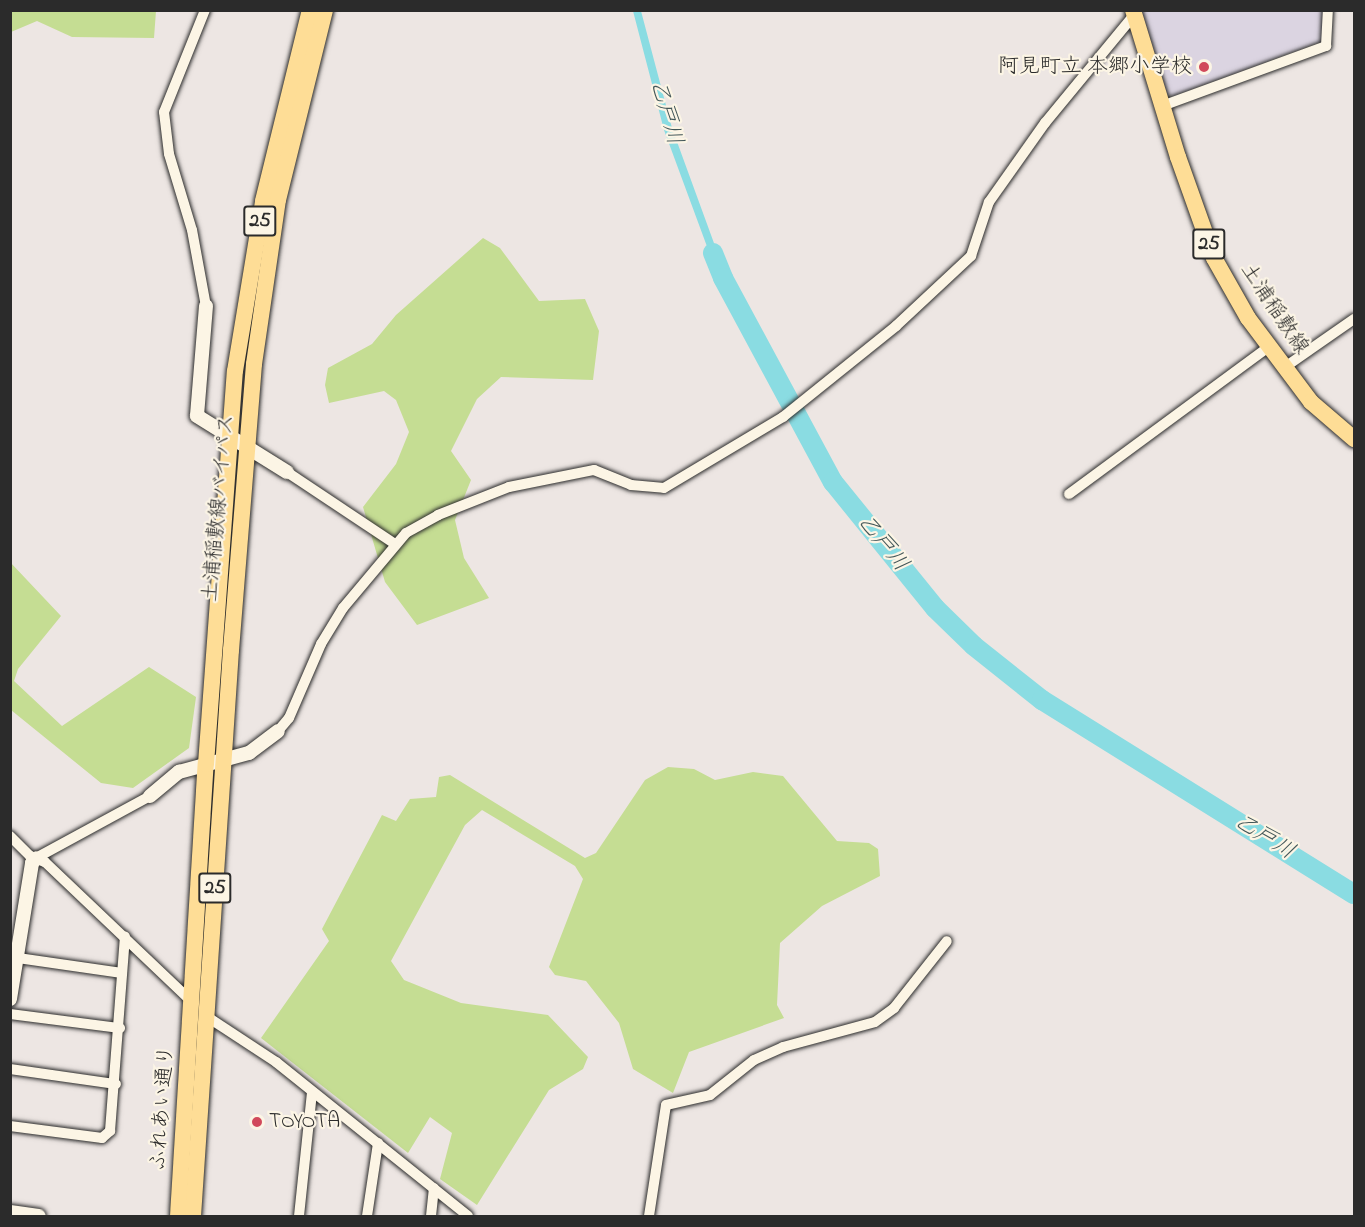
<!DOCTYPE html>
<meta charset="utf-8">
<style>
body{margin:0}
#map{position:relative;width:1365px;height:1227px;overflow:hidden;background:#ede6e3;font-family:"Indie Flower","Klee One",sans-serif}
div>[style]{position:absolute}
.built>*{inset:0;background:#dbd4e1}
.green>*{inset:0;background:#c5dd93}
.water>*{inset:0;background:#8adce2}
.river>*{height:20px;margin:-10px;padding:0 10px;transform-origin:10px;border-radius:10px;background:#8adce2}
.roads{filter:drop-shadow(0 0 2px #2b2b2b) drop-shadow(0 0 2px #2b2b2b)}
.street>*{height:10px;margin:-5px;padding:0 5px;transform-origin:5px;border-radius:5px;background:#fcf5e5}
.secondary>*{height:14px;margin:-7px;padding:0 7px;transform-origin:7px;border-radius:7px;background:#fcf5e5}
.primary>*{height:16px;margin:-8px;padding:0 8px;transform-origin:8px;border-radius:8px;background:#fedd96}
.dots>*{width:16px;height:16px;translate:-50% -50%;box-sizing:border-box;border:3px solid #fcf5e5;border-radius:50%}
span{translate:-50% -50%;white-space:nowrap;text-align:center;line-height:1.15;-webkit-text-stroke:4.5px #fcf5e5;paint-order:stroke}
.shield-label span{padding:2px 4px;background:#fcf5e5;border:2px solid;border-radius:4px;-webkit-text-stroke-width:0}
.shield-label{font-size:20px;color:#2b2b2b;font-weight:700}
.poi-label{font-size:21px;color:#2b2b2b}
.right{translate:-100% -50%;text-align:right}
.left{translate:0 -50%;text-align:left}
.street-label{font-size:21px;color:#2b2b2b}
.water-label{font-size:22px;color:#435759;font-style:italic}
.frame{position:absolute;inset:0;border:12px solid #2b2b2b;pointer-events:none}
</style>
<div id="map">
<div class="built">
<div style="clip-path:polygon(1139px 11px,1324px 11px,1323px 33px,1320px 42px,1173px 96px,1166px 93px)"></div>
</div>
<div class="green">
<div style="clip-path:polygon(11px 10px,156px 11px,154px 38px,72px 37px,37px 21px,11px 32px)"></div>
<div style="clip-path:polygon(483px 238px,500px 248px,539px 301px,585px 299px,599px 331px,593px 380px,501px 377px,477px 399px,451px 451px,471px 480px,455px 520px,464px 558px,489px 598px,417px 625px,385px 582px,363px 507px,396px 464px,409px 432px,396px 400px,384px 391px,329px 403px,325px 385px,328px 368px,372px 344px,396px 315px)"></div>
<div style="clip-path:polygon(10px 562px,61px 616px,18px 669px,14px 681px,62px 726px,149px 667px,196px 697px,189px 748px,133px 788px,101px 783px,11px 710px)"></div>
<div style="clip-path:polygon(668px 767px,694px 769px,715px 780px,753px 772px,783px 776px,837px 841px,869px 843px,878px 849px,880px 876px,822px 906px,780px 943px,777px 1005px,784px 1018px,689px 1052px,673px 1093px,633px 1069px,619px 1023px,586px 981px,555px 975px,549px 967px,583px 879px,575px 866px,482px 810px,465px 825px,391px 961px,404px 980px,461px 1003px,548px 1015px,588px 1057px,583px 1069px,549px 1090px,477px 1205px,440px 1179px,452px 1133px,430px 1117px,408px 1153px,261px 1038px,329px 941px,322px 929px,382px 815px,396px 821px,410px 799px,436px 797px,439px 777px,450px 775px,585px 858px,596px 853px,645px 780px)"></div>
</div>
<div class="water">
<div style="clip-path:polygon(633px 11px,641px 11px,672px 128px,726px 276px,719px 279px,664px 130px)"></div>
</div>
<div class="river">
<div style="left:713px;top:253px;width:27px;rotate:68deg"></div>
<div style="left:723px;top:278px;width:232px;rotate:61.7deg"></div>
<div style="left:833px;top:482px;width:162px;rotate:51deg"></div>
<div style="left:935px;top:608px;width:54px;rotate:44.3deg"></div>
<div style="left:974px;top:646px;width:87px;rotate:38.5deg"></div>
<div style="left:1042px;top:700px;width:367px;rotate:31.9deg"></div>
</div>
<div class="roads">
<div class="street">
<div style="left:205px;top:10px;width:110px;rotate:111.9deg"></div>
<div style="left:164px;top:112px;width:42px;rotate:83.2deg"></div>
<div style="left:169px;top:154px;width:79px;rotate:73.2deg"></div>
<div style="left:192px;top:230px;width:77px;rotate:79.6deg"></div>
<div style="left:1162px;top:106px;width:175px;rotate:-20.1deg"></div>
<div style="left:1326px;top:46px;width:36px;rotate:-87deg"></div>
<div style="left:1285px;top:367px;width:84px;rotate:-34.8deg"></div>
<div style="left:287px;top:472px;width:130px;rotate:33.7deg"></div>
<div style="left:1069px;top:494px;width:250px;rotate:-36.4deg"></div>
<div style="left:278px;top:731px;width:17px;rotate:-50deg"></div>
<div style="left:289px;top:718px;width:81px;rotate:-66.6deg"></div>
<div style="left:321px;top:644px;width:42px;rotate:-58.6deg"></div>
<div style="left:343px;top:608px;width:98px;rotate:-50deg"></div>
<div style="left:406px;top:533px;width:37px;rotate:-29deg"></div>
<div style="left:438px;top:515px;width:76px;rotate:-21.5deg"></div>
<div style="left:509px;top:487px;width:87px;rotate:-11.3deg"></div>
<div style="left:594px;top:470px;width:40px;rotate:22deg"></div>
<div style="left:631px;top:485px;width:33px;rotate:5deg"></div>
<div style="left:664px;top:488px;width:139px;rotate:-30.8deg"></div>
<div style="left:783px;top:417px;width:145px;rotate:-38.8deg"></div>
<div style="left:896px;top:326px;width:103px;rotate:-43deg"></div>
<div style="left:971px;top:256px;width:57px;rotate:-71.6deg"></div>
<div style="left:989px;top:202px;width:97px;rotate:-54.7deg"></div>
<div style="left:1045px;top:123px;width:140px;rotate:-50.5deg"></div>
<div style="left:10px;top:836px;width:28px;rotate:45deg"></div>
<div style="left:30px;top:856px;width:16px;rotate:22deg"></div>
<div style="left:45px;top:862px;width:203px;rotate:43.6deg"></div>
<div style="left:36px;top:858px;width:130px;rotate:-28.5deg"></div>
<div style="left:18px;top:958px;width:105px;rotate:8.2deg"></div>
<div style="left:10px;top:1014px;width:111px;rotate:7.3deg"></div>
<div style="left:206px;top:1016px;width:84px;rotate:33.3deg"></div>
<div style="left:276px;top:1062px;width:246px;rotate:38.7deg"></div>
<div style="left:10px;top:1069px;width:107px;rotate:8.1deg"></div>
<div style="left:10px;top:1126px;width:93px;rotate:7.4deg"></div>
<div style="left:102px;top:1138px;width:11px;rotate:-41deg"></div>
<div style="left:110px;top:1131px;width:195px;rotate:-85.6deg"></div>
<div style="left:299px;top:1216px;width:125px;rotate:-84deg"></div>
<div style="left:367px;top:1216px;width:74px;rotate:-81.4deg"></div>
<div style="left:431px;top:1216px;width:28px;rotate:-84deg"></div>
<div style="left:649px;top:1216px;width:112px;rotate:-81.3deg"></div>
<div style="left:666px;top:1105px;width:45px;rotate:-12.8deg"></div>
<div style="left:710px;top:1095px;width:56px;rotate:-38.5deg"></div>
<div style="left:754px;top:1060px;width:32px;rotate:-24deg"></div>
<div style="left:783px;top:1047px;width:95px;rotate:-15.2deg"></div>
<div style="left:875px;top:1022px;width:24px;rotate:-36deg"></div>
<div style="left:894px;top:1008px;width:85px;rotate:-51.7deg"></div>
</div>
<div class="secondary">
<div style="left:206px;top:306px;width:110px;rotate:94.7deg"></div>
<div style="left:197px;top:416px;width:106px;rotate:31.9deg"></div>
<div style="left:150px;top:796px;width:38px;rotate:-40deg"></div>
<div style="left:179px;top:772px;width:73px;rotate:-15.2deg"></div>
<div style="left:249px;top:753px;width:36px;rotate:-37deg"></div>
<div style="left:10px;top:999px;width:138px;rotate:-80.8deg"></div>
<div style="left:32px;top:863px;width:6px;rotate:-51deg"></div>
<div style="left:10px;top:1212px;width:29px;rotate:8deg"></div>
</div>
<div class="primary">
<div style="left:1133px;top:10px;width:154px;rotate:73deg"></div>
<div style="left:1178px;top:157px;width:107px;rotate:70.4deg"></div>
<div style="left:1214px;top:258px;width:69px;rotate:60.5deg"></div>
<div style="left:1248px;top:318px;width:105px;rotate:53.1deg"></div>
<div style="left:1311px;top:402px;width:57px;rotate:40.7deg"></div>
<div style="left:178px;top:1216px;width:453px;rotate:-86.5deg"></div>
<div style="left:206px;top:764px;width:394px;rotate:-85.8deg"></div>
<div style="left:235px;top:371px;width:172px;rotate:-80.6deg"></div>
<div style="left:263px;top:201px;width:197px;rotate:-76.2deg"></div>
<div style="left:193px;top:1216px;width:567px;rotate:-86.16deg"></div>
<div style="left:231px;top:650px;width:287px;rotate:-85.4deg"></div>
<div style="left:254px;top:364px;width:166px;rotate:-81.7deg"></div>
<div style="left:278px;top:200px;width:196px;rotate:-76.1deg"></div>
</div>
</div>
<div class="dots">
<div style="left:1204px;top:67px;background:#d1495b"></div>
<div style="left:257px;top:1122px;background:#d1495b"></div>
</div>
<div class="shield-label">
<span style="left:260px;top:221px">25</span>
<span style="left:1209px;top:244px">25</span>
<span style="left:215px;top:888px">25</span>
</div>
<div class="poi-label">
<span class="right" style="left:1192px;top:67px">阿見町立 本郷小学校</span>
<span class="left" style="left:269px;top:1122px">TOYOTA</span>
</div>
<div class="street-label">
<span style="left:1274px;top:309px;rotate:56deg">土浦稲敷線</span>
<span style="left:219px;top:508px;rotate:-85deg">土浦稲敷線バイパス</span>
<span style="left:163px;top:1108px;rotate:-86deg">ふれあい通り</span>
</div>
<div class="water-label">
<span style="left:665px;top:113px;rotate:74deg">乙戸川</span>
<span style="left:882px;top:544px;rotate:51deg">乙戸川</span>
<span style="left:1264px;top:838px;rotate:32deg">乙戸川</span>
</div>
<div class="frame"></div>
</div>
